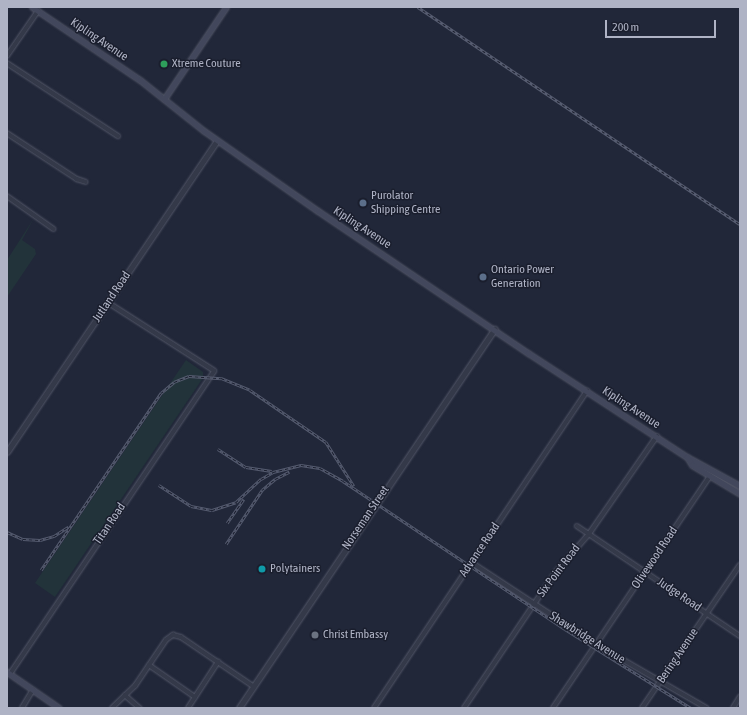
<!DOCTYPE html>
<style>
body{margin:0}
#map{position:relative;width:747px;height:715px;overflow:hidden;background:#212739;font-family:"Asap Condensed",sans-serif}
div>[style]{position:absolute}
.green>*{inset:0;background:#22333a}
.roads{filter:drop-shadow(0 0 1px #525667) drop-shadow(0 0 1px #525667)}
.minor>*{height:3.5px;margin:-1.75px;padding:0 1.75px;transform-origin:1.75px;border-radius:1.75px;background:#343949}
.tertiary>*{height:4.5px;margin:-2.25px;padding:0 2.25px;transform-origin:2.25px;border-radius:2.25px;background:#343949}
.secondary>*{height:5px;margin:-2.5px;padding:0 2.5px;transform-origin:2.5px;border-radius:2.5px;background:#42475c}
.rail>*{height:2.5px;margin-top:-1.25px;transform-origin:0;background:repeating-linear-gradient(90deg,#1a1e2d 0 3px,#565c70 0 6px);box-sizing:border-box;border-block:1px solid #565c70}
.dots>*{width:11px;height:11px;translate:-50% -50%;box-sizing:border-box;border:2px solid #1a1e2d;border-radius:50%}
span{translate:-50% -50%;white-space:nowrap;text-align:center;line-height:1.15;-webkit-text-stroke:3px #1a1e2d;paint-order:stroke}
.street-label{font-size:12px;color:#afb3c5}
.poi-label{font-size:12px;color:#afb3c5}
.left{translate:0 -50%;text-align:left}
.frame{position:absolute;inset:0;border:8px solid #afb3c5;pointer-events:none}
.scale{position:absolute;left:605px;top:20px;width:111px;height:18px;box-sizing:border-box;border:2px solid #afb3c5;border-top:0;padding-left:5px;font-size:12px;line-height:14px;white-space:nowrap;color:#afb3c5;-webkit-text-stroke:3px #1a1e2d;paint-order:stroke}
</style>
<div id="map">
<div class="green">
<div style="clip-path:polygon(34px 218px,22px 240px,35px 249px,36px 254px,7px 297px,7px 260px)"></div>
<div style="clip-path:polygon(186px 360px,203px 372px,203px 378px,55px 597px,35px 583px)"></div>
</div>
<div class="roads">
<div class="minor">
<div style="left:7px;top:56px;width:55px;rotate:-55.4deg"></div>
<div style="left:7px;top:63px;width:133px;rotate:33.3deg"></div>
<div style="left:7px;top:133px;width:84px;rotate:33.3deg"></div>
<div style="left:77px;top:179px;width:9px;rotate:18deg"></div>
<div style="left:7px;top:196px;width:57px;rotate:35.1deg"></div>
<div style="left:577px;top:526px;width:197px;rotate:34deg"></div>
<div style="left:471px;top:562px;width:149px;rotate:33.3deg"></div>
<div style="left:596px;top:644px;width:128px;rotate:30deg"></div>
<div style="left:149px;top:665px;width:56px;rotate:34.8deg"></div>
<div style="left:10px;top:674px;width:365px;rotate:-56deg"></div>
<div style="left:214px;top:371px;width:126px;rotate:-147.3deg"></div>
<div style="left:125px;top:695px;width:20px;rotate:41deg"></div>
<div style="left:22px;top:708px;width:21px;rotate:-59deg"></div>
<div style="left:112px;top:708px;width:32px;rotate:-44deg"></div>
<div style="left:135px;top:686px;width:55px;rotate:-56deg"></div>
<div style="left:166px;top:640px;width:9px;rotate:-36deg"></div>
<div style="left:173px;top:635px;width:8px;rotate:14deg"></div>
<div style="left:181px;top:637px;width:87px;rotate:34.2deg"></div>
<div style="left:188px;top:708px;width:55px;rotate:-56.9deg"></div>
<div style="left:374px;top:708px;width:382px;rotate:-56.1deg"></div>
<div style="left:464px;top:708px;width:163px;rotate:-56deg"></div>
<div style="left:555px;top:573px;width:52px;rotate:-48.9deg"></div>
<div style="left:589px;top:534px;width:119px;rotate:-55.2deg"></div>
<div style="left:553px;top:708px;width:280px;rotate:-55.9deg"></div>
<div style="left:642px;top:708px;width:173px;rotate:-55.6deg"></div>
<div style="left:733px;top:708px;width:13px;rotate:-58deg"></div>
</div>
<div class="tertiary">
<div style="left:7px;top:452px;width:375px;rotate:-56deg"></div>
<div style="left:239px;top:708px;width:457px;rotate:-56deg"></div>
</div>
<div class="secondary">
<div style="left:32px;top:7px;width:130px;rotate:34.1deg"></div>
<div style="left:140px;top:80px;width:82px;rotate:38.6deg"></div>
<div style="left:204px;top:131px;width:139px;rotate:35.1deg"></div>
<div style="left:318px;top:211px;width:254px;rotate:34.1deg"></div>
<div style="left:528px;top:353px;width:190px;rotate:33.2deg"></div>
<div style="left:687px;top:457px;width:60px;rotate:28.7deg"></div>
<div style="left:164px;top:99px;width:111px;rotate:-56deg"></div>
<div style="left:687px;top:457px;width:9px;rotate:58deg"></div>
<div style="left:692px;top:465px;width:56px;rotate:31.1deg"></div>
<div style="left:7px;top:672px;width:63px;rotate:34.7deg"></div>
</div>
</div>
<div class="rail">
<div style="left:418px;top:7px;width:388px;rotate:34deg"></div>
<div style="left:218px;top:449px;width:33px;rotate:33deg"></div>
<div style="left:246px;top:467px;width:26px;rotate:9deg"></div>
<div style="left:159px;top:485px;width:38px;rotate:33deg"></div>
<div style="left:191px;top:506px;width:21px;rotate:11deg"></div>
<div style="left:212px;top:510px;width:25px;rotate:-18deg"></div>
<div style="left:236px;top:502px;width:34px;rotate:-43deg"></div>
<div style="left:261px;top:479px;width:14px;rotate:-30deg"></div>
<div style="left:273px;top:472px;width:29px;rotate:-14deg"></div>
<div style="left:301px;top:465px;width:19px;rotate:9deg"></div>
<div style="left:320px;top:468px;width:26px;rotate:29deg"></div>
<div style="left:343px;top:481px;width:267px;rotate:33.7deg"></div>
<div style="left:565px;top:629px;width:149px;rotate:32.1deg"></div>
<div style="left:227px;top:523px;width:29px;rotate:-55deg"></div>
<div style="left:7px;top:532px;width:17px;rotate:24deg"></div>
<div style="left:23px;top:539px;width:17px;rotate:3deg"></div>
<div style="left:40px;top:540px;width:15px;rotate:-16deg"></div>
<div style="left:54px;top:536px;width:17px;rotate:-33deg"></div>
<div style="left:226px;top:544px;width:65px;rotate:-56.3deg"></div>
<div style="left:262px;top:490px;width:17px;rotate:-40deg"></div>
<div style="left:275px;top:479px;width:16px;rotate:-27deg"></div>
<div style="left:41px;top:570px;width:214px;rotate:-55.9deg"></div>
<div style="left:161px;top:393px;width:17px;rotate:-40deg"></div>
<div style="left:174px;top:382px;width:16px;rotate:-22deg"></div>
<div style="left:189px;top:376px;width:32px;rotate:4deg"></div>
<div style="left:221px;top:378px;width:31px;rotate:22deg"></div>
<div style="left:250px;top:390px;width:92px;rotate:34.4deg"></div>
<div style="left:326px;top:442px;width:52px;rotate:57.5deg"></div>
</div>
<div class="dots">
<div style="left:164px;top:64px;background:#2e9e5b"></div>
<div style="left:363px;top:203px;background:#5c6f8a"></div>
<div style="left:483px;top:277px;background:#5c6f8a"></div>
<div style="left:262px;top:569px;background:#0f9aa8"></div>
<div style="left:315px;top:635px;background:#6b7280"></div>
</div>
<div class="street-label">
<span style="left:99px;top:40px;rotate:34deg">Kipling Avenue</span>
<span style="left:362px;top:228px;rotate:33deg">Kipling Avenue</span>
<span style="left:112px;top:297px;rotate:-56deg">Jutland Road</span>
<span style="left:631px;top:408px;rotate:33deg">Kipling Avenue</span>
<span style="left:366px;top:518px;rotate:-56deg">Norseman Street</span>
<span style="left:110px;top:524px;rotate:-56deg">Titan Road</span>
<span style="left:480px;top:550px;rotate:-56deg">Advance Road</span>
<span style="left:655px;top:558px;rotate:-56deg">Olivewood Road</span>
<span style="left:559px;top:571px;rotate:-53deg">Six Point Road</span>
<span style="left:679px;top:595px;rotate:34deg">Judge Road</span>
<span style="left:587px;top:638px;rotate:32deg">Shawbridge Avenue</span>
<span style="left:678px;top:656px;rotate:-56deg">Bering Avenue</span>
</div>
<div class="poi-label">
<span class="left" style="left:172px;top:64px">Xtreme Couture</span>
<span class="left" style="left:371px;top:203px">Purolator<br>Shipping Centre</span>
<span class="left" style="left:491px;top:277px">Ontario Power<br>Generation</span>
<span class="left" style="left:270px;top:569px">Polytainers</span>
<span class="left" style="left:323px;top:635px">Christ Embassy</span>
</div>
<div class="frame"></div>
<div class="scale">200 m</div>
</div>
